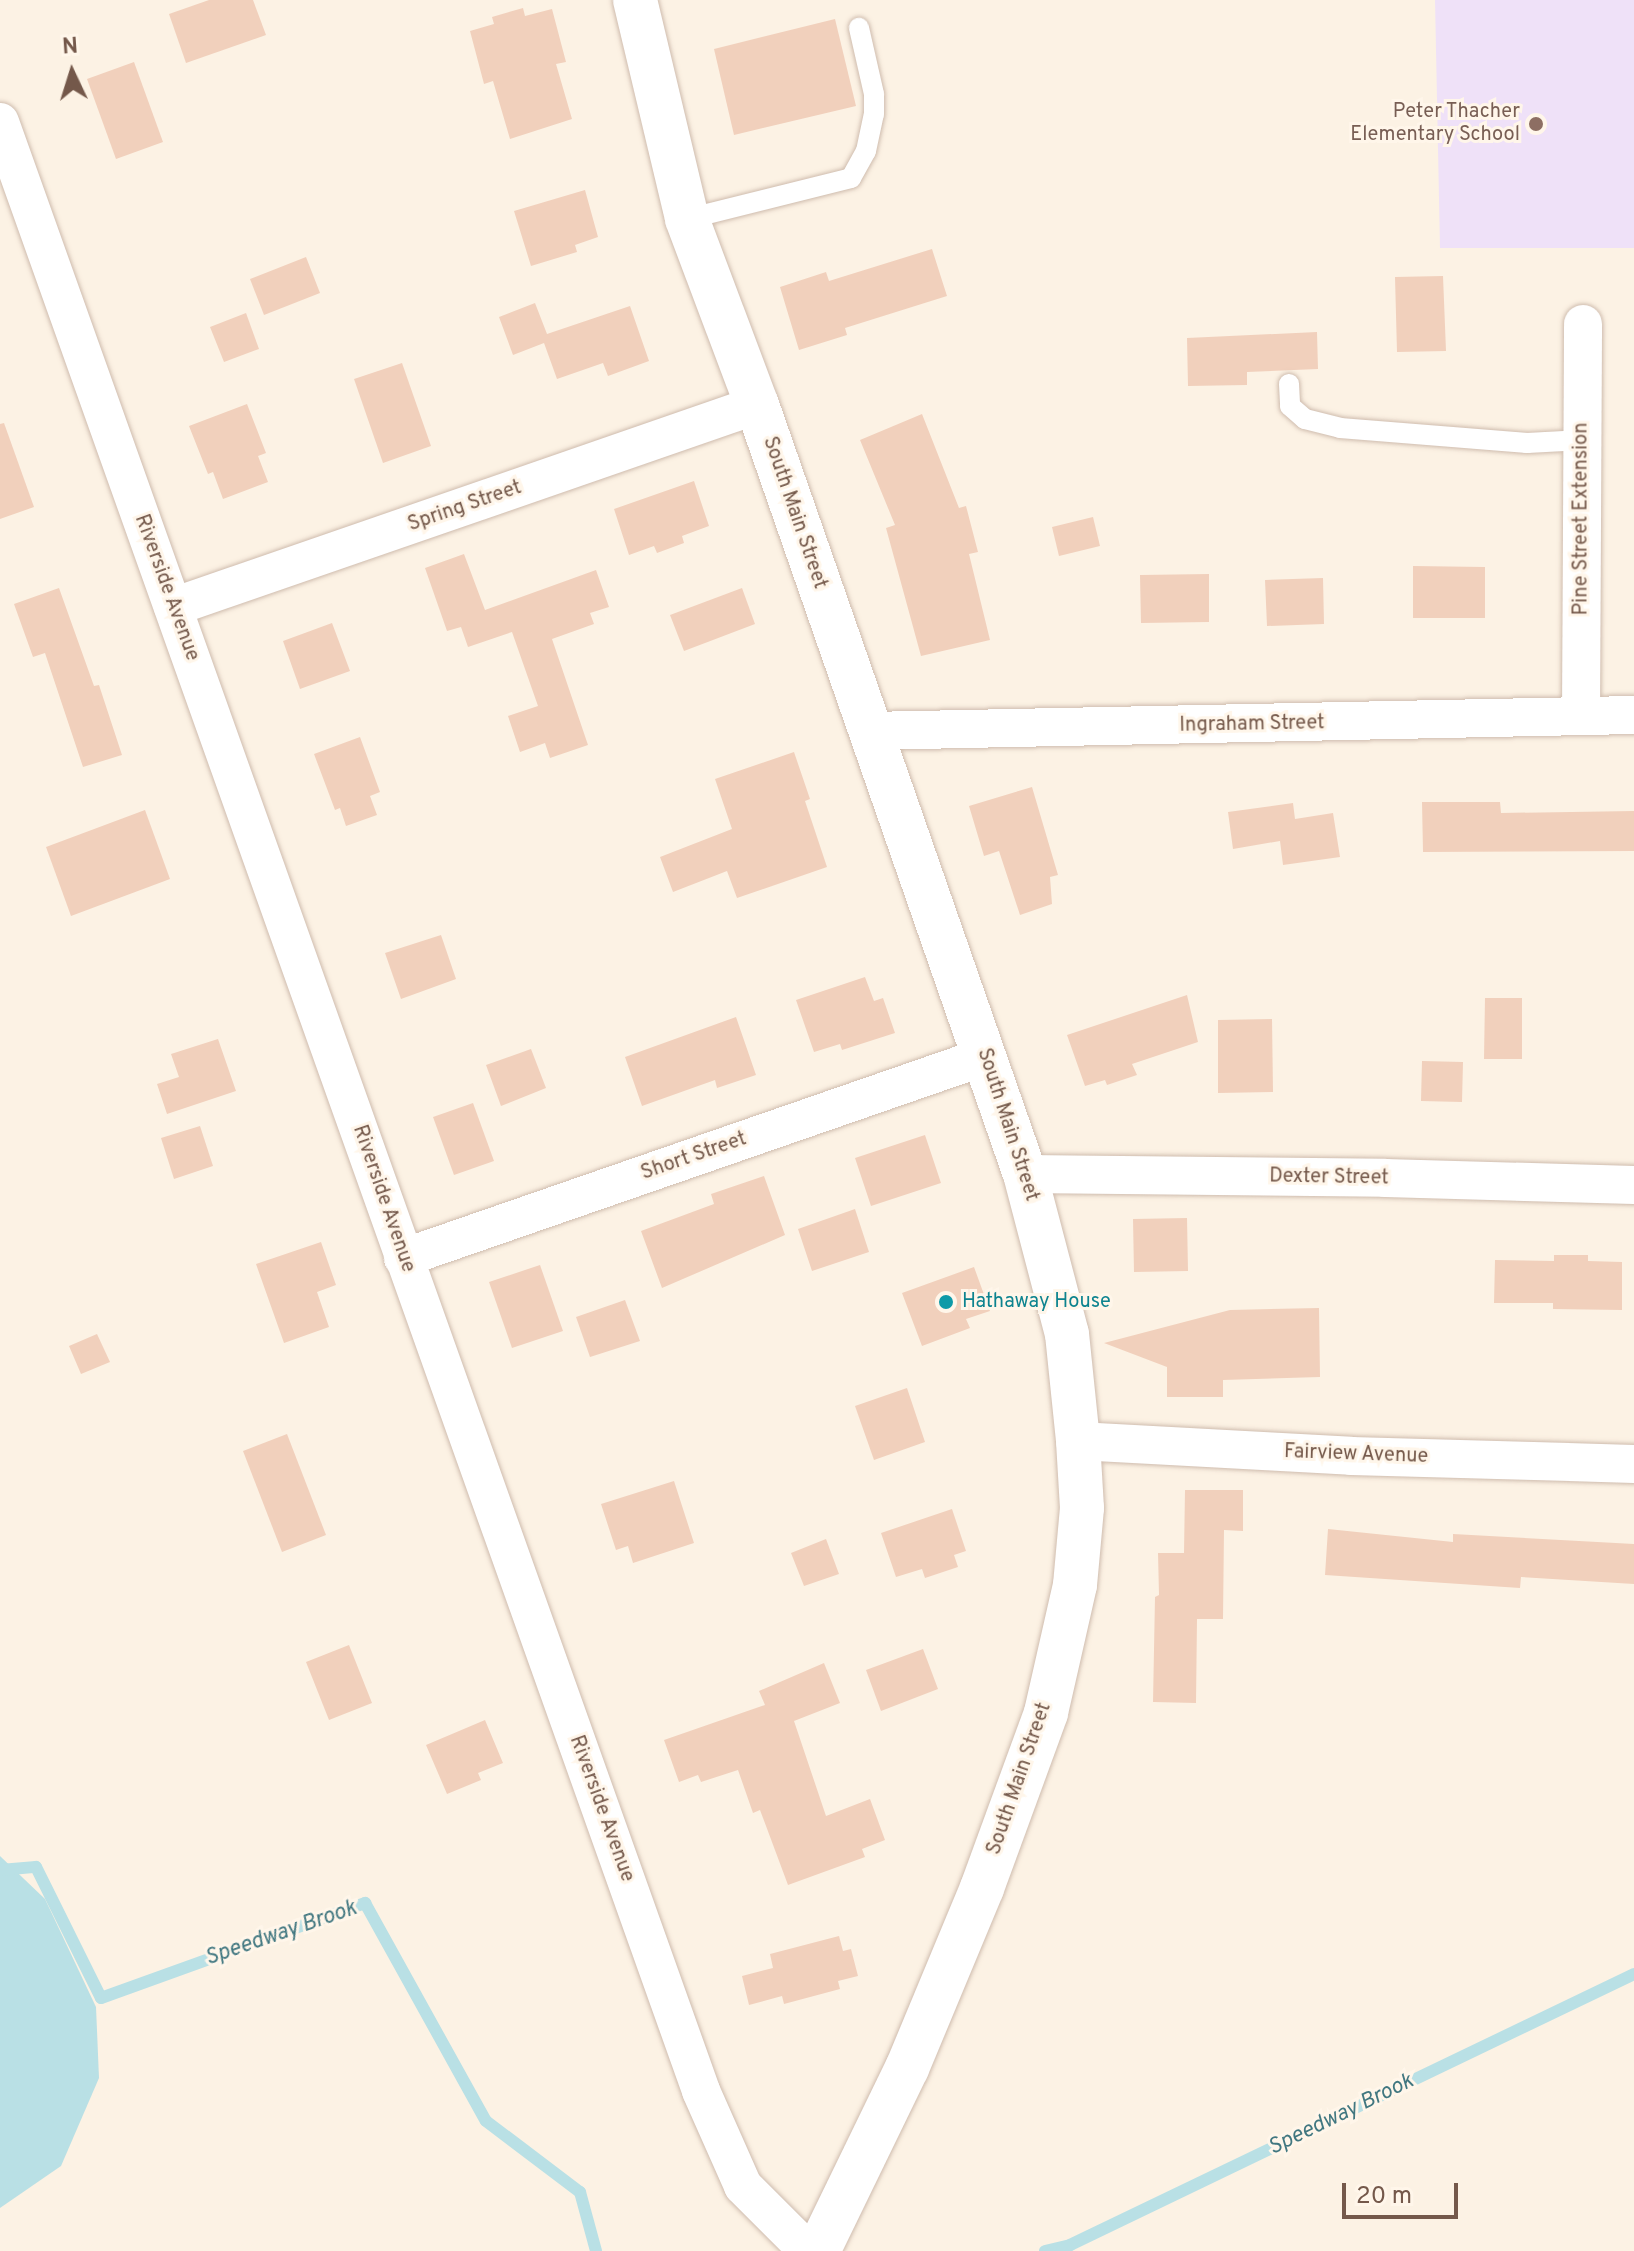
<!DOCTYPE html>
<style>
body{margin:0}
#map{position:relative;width:1634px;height:2251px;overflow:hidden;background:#fcf2e4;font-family:Overpass,sans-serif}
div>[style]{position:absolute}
.education>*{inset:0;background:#efe1f8}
.water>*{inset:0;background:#b9e0e5}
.stream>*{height:12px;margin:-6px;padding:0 6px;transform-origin:6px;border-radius:6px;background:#b9e0e5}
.building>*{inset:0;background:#f1d0bc}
.roads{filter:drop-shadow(0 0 2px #cfbcae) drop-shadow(0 0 2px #cfbcae)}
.lane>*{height:20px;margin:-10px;padding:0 10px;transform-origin:10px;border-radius:10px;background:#fff}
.street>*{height:38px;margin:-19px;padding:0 19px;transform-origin:19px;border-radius:19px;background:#fff}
.secondary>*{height:44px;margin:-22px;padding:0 22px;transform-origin:22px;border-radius:22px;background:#fff}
.dots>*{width:22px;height:22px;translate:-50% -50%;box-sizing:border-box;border:4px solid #fff6ea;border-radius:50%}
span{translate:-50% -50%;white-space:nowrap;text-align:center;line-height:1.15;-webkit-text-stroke:6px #fff6ea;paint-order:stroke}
.education-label{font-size:20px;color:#785e54}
.right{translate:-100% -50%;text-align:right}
.street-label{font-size:20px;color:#74584a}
.culture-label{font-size:20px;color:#0d838f}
.left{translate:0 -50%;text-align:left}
.water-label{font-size:22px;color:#417780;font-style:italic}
.north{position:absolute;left:32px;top:32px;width:80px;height:80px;-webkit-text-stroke:6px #fff6ea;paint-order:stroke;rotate:356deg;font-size:22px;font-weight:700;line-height:32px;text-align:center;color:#74584a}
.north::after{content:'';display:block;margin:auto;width:28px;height:36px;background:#74584a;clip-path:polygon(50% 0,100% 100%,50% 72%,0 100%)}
.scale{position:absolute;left:1342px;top:2183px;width:116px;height:36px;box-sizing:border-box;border:4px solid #74584a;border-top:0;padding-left:10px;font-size:24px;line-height:28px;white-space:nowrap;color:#74584a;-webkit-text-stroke:6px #fff6ea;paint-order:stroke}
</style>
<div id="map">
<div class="education">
<div style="clip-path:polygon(1435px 0,1634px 0,1634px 248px,1440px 248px)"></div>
</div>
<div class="water">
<div style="clip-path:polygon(0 1856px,45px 1899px,96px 2007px,99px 2078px,61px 2166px,0 2208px)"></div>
</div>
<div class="stream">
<div style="left:0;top:1870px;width:36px;rotate:-5deg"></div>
<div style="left:36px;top:1867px;width:146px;rotate:63.6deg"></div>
<div style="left:101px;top:1998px;width:281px;rotate:-19.8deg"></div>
<div style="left:365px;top:1903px;width:249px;rotate:61deg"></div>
<div style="left:486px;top:2121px;width:118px;rotate:37.1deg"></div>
<div style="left:580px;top:2192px;width:61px;rotate:74.8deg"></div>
<div style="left:1045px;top:2251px;width:26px;rotate:-13deg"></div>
<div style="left:1070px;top:2245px;width:626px;rotate:-25.66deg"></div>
</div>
<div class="building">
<div style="clip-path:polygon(209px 0,253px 0,266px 35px,186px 63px,169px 14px)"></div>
<div style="clip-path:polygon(523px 8px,525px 16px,552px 9px,566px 62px,556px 64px,572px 119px,510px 139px,493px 81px,484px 84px,470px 31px,494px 24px,492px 17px)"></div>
<div style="clip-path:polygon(835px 19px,856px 106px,734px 135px,714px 49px)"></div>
<div style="clip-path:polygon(134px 62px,163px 142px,116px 159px,87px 79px)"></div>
<div style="clip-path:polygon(585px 190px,598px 237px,575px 245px,577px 252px,531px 266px,514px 211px)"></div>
<div style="clip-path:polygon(932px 249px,947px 296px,845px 328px,847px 335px,799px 350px,780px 287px,826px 272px,829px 281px)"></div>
<div style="clip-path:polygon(306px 257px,320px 293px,264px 315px,250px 279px)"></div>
<div style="clip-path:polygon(1443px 276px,1446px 351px,1397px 352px,1395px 277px)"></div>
<div style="clip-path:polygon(535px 303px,547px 334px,630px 306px,649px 361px,608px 376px,603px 363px,557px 379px,544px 343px,513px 355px,499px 317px)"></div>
<div style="clip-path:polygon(246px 313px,259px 349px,224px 362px,210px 327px)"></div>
<div style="clip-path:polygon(1317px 332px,1318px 369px,1247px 372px,1247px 385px,1188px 386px,1187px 338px)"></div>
<div style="clip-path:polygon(402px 363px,431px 446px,383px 463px,354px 379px)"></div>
<div style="clip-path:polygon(247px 404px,266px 453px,258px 456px,268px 482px,223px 499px,213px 472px,208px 474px,189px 426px)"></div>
<div style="clip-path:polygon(922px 414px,959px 508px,966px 506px,978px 552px,969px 554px,990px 640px,921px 656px,886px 528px,895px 525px,860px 440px)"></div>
<div style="clip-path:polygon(4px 423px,34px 507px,0 519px,0 424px)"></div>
<div style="clip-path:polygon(694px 481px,709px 526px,682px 536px,684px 543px,657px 553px,654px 546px,629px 555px,614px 509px)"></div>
<div style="clip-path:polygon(1093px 517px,1100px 546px,1059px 556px,1052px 527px)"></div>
<div style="clip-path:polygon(464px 554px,485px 610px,596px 570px,609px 607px,590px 613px,594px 624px,552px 639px,588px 745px,550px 758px,545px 743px,520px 752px,508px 716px,538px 706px,512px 632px,468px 647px,461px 627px,447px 631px,425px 568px)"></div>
<div style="clip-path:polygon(1413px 566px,1485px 567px,1485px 618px,1413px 618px)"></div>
<div style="clip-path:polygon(1209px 574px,1209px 622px,1141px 623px,1140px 575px)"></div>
<div style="clip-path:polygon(1323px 578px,1324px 624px,1267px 626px,1265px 580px)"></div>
<div style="clip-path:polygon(59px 588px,94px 686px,99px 685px,122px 755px,83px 767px,45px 653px,33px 657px,14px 604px)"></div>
<div style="clip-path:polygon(742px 588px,755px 624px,684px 651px,670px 615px)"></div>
<div style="clip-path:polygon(332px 623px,350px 671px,300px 689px,283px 641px)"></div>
<div style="clip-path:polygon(360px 737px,380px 792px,370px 796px,377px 815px,346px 826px,340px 808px,335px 810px,314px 754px)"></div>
<div style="clip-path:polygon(794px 752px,810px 799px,805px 801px,827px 867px,737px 898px,727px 871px,673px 892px,660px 857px,732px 829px,715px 779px)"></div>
<div style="clip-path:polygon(1032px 787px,1058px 875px,1050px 877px,1052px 904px,1020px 915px,999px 851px,984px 856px,969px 806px)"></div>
<div style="clip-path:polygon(1422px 802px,1500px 802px,1501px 813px,1634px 811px,1634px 851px,1423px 852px)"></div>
<div style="clip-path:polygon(1293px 803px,1295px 819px,1333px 813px,1340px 857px,1283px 865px,1280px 841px,1233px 849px,1228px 812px)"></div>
<div style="clip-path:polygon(145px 810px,170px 879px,71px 916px,46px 847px)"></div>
<div style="clip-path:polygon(441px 935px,456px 979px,401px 999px,385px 953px)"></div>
<div style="clip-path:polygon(865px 977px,874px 1001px,883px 998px,895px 1033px,842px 1050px,840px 1044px,814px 1052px,796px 1000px)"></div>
<div style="clip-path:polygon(1187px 995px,1198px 1042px,1132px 1064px,1137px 1075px,1107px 1085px,1105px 1080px,1085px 1086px,1067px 1035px)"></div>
<div style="clip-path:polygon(1485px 998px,1522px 998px,1522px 1059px,1484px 1059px)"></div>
<div style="clip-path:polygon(736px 1017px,756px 1075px,717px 1088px,715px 1080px,642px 1106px,625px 1057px)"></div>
<div style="clip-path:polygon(1272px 1019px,1273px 1092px,1218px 1093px,1218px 1020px)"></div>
<div style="clip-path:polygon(218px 1039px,236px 1091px,167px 1114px,157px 1084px,179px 1077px,171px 1054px)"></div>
<div style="clip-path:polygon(531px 1049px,546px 1088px,501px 1106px,486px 1065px)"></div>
<div style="clip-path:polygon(1422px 1061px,1463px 1062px,1462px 1102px,1421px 1101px)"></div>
<div style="clip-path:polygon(473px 1103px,494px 1161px,454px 1175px,433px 1117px)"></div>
<div style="clip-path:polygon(200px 1126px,213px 1166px,174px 1179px,161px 1138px)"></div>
<div style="clip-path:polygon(925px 1135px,941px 1183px,871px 1206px,855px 1158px)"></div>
<div style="clip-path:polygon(764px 1176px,785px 1235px,662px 1288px,641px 1231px,714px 1204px,711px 1194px)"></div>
<div style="clip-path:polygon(855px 1209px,869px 1252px,812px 1271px,798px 1229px)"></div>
<div style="clip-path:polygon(1187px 1218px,1188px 1271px,1134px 1272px,1133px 1219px)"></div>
<div style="clip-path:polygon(321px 1242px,336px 1285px,317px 1292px,329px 1327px,284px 1343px,256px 1264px)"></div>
<div style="clip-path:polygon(1554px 1255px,1588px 1255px,1588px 1261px,1622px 1262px,1622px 1310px,1553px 1309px,1553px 1303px,1494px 1303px,1495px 1260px,1554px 1261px)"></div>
<div style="clip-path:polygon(540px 1265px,563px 1331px,512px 1348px,489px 1282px)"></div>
<div style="clip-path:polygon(974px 1267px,990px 1311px,966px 1319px,970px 1328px,922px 1346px,902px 1293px)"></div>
<div style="clip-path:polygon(625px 1300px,640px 1341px,590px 1357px,576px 1317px)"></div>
<div style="clip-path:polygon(1319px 1308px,1320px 1377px,1223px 1380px,1223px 1397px,1167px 1397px,1167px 1367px,1104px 1343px,1230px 1310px)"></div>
<div style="clip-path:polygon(97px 1334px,110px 1362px,81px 1374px,69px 1346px)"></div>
<div style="clip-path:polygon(907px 1388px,925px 1442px,874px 1460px,855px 1406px)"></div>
<div style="clip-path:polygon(287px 1434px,326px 1535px,282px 1552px,243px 1451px)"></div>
<div style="clip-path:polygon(674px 1481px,694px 1543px,633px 1563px,628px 1546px,616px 1550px,601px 1504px)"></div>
<div style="clip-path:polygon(1185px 1490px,1243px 1490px,1243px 1531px,1224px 1530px,1223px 1619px,1197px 1619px,1196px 1703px,1153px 1702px,1155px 1597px,1159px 1595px,1158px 1553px,1184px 1553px)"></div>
<div style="clip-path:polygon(952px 1509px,966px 1551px,954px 1555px,958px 1567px,925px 1578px,922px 1569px,896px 1577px,881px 1533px)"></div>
<div style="clip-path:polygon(1328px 1529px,1453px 1542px,1453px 1534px,1634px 1544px,1634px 1584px,1521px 1577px,1520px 1588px,1325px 1575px)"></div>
<div style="clip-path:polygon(826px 1539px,839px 1574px,804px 1586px,791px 1553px)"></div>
<div style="clip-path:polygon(349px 1645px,372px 1703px,329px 1720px,306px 1662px)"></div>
<div style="clip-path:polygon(923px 1649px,938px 1689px,881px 1711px,866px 1670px)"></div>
<div style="clip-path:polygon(824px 1663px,840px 1703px,794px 1721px,826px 1816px,870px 1799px,885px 1840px,862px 1849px,865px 1857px,788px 1885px,760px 1810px,753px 1813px,738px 1770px,701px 1782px,698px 1775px,679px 1782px,664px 1740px,765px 1705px,759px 1691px)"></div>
<div style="clip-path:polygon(485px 1720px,503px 1763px,478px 1773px,481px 1780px,447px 1794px,426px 1745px)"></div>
<div style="clip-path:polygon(839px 1936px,843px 1951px,851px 1949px,858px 1976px,838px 1981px,840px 1989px,784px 2004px,782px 1996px,749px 2005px,742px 1976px,773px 1968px,770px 1954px)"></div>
</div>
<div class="roads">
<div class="lane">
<div style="left:687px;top:219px;width:169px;rotate:-14deg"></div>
<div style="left:851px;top:178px;width:31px;rotate:-61deg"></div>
<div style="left:866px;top:151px;width:38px;rotate:-78deg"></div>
<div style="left:874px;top:114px;width:20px;rotate:-90deg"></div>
<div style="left:874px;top:94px;width:68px;rotate:-102.8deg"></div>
<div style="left:1289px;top:384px;width:22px;rotate:87deg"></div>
<div style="left:1290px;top:406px;width:20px;rotate:41deg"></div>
<div style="left:1305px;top:419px;width:36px;rotate:14deg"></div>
<div style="left:1340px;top:428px;width:188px;rotate:4.6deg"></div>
<div style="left:1527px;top:443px;width:56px;rotate:-3.1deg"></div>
</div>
<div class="street">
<div style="left:0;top:122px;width:2090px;rotate:70.4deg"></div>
<div style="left:701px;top:2091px;width:104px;rotate:66.1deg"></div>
<div style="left:743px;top:2186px;width:92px;rotate:45deg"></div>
<div style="left:173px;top:607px;width:618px;rotate:-19.08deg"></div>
<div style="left:1581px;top:715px;width:391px;rotate:-89.7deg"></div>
<div style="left:869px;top:731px;width:765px;rotate:-1.2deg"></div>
<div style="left:1025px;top:1174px;width:360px;rotate:0.6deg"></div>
<div style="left:1385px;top:1178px;width:249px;rotate:1.6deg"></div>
<div style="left:403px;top:1258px;width:617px;rotate:-19.11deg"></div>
<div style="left:1078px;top:1441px;width:273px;rotate:3.1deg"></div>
<div style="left:1351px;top:1456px;width:283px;rotate:1.6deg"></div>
</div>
<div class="secondary">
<div style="left:635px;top:0;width:225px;rotate:76.6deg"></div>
<div style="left:687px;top:219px;width:199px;rotate:69.4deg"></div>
<div style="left:757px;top:405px;width:814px;rotate:70.79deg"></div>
<div style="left:1025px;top:1174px;width:165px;rotate:75.3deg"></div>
<div style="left:1067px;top:1334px;width:108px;rotate:84.1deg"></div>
<div style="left:1078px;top:1441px;width:67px;rotate:86.6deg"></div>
<div style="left:1082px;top:1508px;width:77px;rotate:95.2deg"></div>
<div style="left:1075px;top:1585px;width:131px;rotate:102.8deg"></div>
<div style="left:1046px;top:1713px;width:186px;rotate:110.1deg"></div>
<div style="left:982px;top:1888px;width:195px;rotate:112.6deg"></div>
<div style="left:907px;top:2068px;width:203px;rotate:115.9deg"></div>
</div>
</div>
<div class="dots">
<div style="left:1536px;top:124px;background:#8d6e63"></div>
<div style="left:946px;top:1302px;background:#0f9aa8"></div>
</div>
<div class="education-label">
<span class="right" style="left:1520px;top:124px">Peter Thacher<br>Elementary School</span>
</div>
<div class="street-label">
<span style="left:465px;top:507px;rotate:-19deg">Spring Street</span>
<span style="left:794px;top:513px;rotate:71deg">South Main Street</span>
<span style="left:1582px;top:519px;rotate:-90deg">Pine Street Extension</span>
<span style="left:166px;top:588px;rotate:70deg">Riverside Avenue</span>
<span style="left:1252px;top:725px;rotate:-1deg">Ingraham Street</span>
<span style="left:1007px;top:1125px;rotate:72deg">South Main Street</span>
<span style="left:694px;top:1157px;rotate:-19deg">Short Street</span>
<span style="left:1329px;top:1178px;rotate:1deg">Dexter Street</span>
<span style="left:383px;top:1199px;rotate:71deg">Riverside Avenue</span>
<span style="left:1356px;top:1455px;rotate:2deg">Fairview Avenue</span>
<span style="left:1020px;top:1779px;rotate:-71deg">South Main Street</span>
<span style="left:601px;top:1809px;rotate:70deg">Riverside Avenue</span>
</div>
<div class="culture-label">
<span class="left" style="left:962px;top:1302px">Hathaway House</span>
</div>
<div class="water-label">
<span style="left:281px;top:1934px;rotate:-19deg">Speedway Brook</span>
<span style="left:1341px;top:2115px;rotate:-26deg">Speedway Brook</span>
</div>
<div class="north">N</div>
<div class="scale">20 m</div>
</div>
